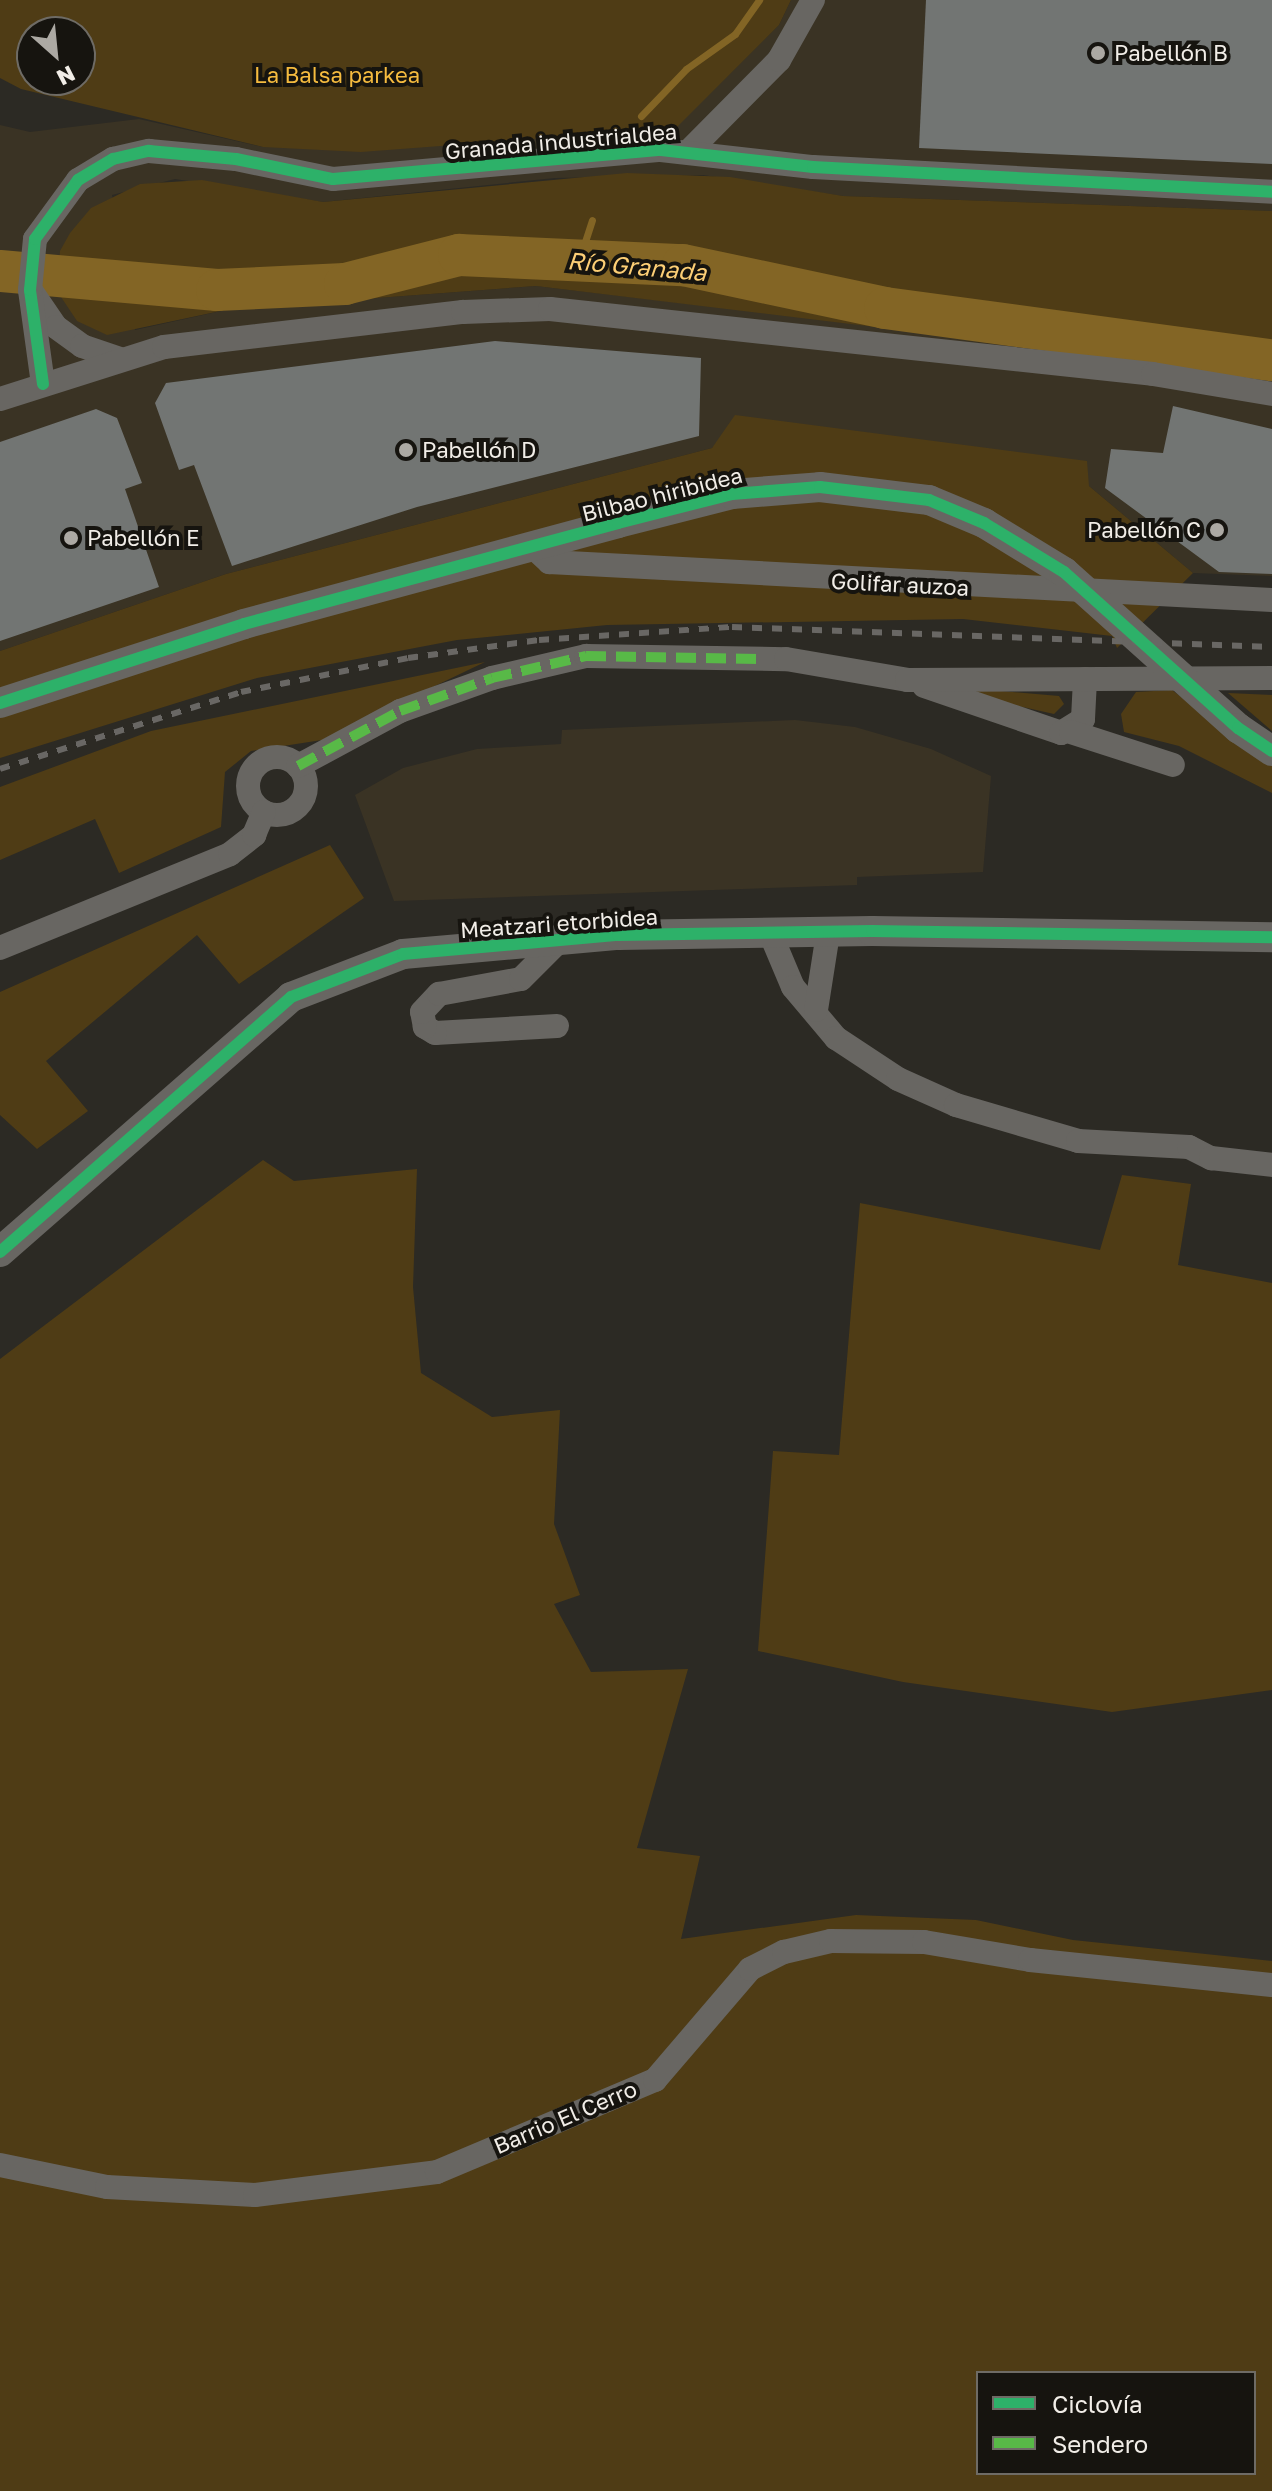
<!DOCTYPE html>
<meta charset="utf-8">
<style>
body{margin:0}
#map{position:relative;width:1272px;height:2491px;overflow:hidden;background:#2c2a24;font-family:"Golos Text",sans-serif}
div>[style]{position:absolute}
.built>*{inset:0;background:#3a3324}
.green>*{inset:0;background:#4f3c15}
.stream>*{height:7px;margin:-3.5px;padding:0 3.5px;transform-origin:3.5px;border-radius:3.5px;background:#836525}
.river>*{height:42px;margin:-21px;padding:0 21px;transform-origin:21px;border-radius:21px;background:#836525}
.building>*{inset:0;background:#727573}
.minor>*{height:24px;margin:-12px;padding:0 12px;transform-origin:12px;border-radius:12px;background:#686662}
.minor>.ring{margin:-12px;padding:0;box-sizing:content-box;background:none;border:24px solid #686662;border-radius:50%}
.tertiary>*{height:30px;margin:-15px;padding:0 15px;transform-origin:15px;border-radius:15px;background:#686662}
.rail>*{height:6px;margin-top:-3px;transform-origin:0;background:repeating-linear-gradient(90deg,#696764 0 10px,transparent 0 20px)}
.quiet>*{height:10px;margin-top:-5px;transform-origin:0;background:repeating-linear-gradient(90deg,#58b947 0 20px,transparent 0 30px)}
.cycleway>*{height:12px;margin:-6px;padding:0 6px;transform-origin:6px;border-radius:6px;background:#2db169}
.dots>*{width:22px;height:22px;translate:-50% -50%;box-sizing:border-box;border:4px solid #16140f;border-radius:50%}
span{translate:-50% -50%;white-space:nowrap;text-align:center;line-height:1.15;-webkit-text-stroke:8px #16140f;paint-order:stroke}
.poi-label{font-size:22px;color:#f1ede7}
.left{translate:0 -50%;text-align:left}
.right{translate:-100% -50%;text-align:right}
.park-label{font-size:22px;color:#f5bb3f}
.street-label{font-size:22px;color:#f1ede7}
.water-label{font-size:24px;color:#fdcf76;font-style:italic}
.legend{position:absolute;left:976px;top:2371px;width:280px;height:104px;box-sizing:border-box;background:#16140f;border:2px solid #6e6b65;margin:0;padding:10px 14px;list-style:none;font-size:24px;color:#f1ede7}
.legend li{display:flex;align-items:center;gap:16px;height:40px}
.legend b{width:40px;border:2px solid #6e6b65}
.north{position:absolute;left:16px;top:16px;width:80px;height:80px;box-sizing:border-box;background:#16140f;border:2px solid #6e6b65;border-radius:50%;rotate:153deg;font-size:22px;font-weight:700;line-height:32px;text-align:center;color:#f1ede7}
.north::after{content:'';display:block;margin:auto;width:28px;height:36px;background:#aca9a3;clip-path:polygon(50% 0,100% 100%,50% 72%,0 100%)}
</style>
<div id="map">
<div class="built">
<div style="clip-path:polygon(791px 0,1272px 0,1272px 211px,843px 196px,703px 175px,555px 178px,323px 202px,175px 179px,112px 195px,135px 330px,230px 309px,536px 286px,1244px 368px,1272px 375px,1272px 576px,1193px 573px,1089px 486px,730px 428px,712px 448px,226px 574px,0 651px,0 125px,30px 132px,139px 119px,263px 147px,675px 128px,779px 25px)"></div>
<div style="clip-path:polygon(795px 720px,855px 727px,931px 749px,991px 776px,983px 872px,857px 877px,857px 885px,394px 901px,355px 795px,403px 768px,477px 749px,561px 744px,562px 730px)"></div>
</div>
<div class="green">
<div style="clip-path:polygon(evenodd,0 0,791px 0,779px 25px,676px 128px,361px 152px,263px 147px,21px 89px,0 78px,0 0,32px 32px,80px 32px,80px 80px,32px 80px,32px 32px)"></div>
<div style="clip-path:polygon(627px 173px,730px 177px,843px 196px,1272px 211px,1272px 375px,536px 286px,230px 309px,107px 335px,77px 321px,57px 291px,60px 251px,70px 233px,91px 208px,140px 184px,202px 180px,323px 202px)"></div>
<div style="clip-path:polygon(735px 415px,1087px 461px,1089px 486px,1193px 573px,1117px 648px,1112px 636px,963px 619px,607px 625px,457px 640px,257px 678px,0 758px,0 651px,226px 574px,712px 448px)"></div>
<div style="clip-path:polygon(485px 662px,322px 740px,251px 751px,225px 772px,221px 827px,119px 873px,95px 819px,0 860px,0 787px,151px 731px)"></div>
<div style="clip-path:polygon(978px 689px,1059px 696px,1064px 704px,1054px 714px,970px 695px)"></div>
<div style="clip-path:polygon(1172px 690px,1272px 766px,1272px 793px,1179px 746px,1124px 732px,1121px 714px,1136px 692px)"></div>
<div style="clip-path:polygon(1228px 693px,1272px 695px,1272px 731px)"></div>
<div style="clip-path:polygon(330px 845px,364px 898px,239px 984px,197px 935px,46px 1061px,88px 1111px,37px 1149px,0 1115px,0 992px)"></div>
<div style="clip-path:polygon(evenodd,263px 1160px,294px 1181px,417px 1169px,413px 1287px,421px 1373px,492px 1417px,560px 1410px,554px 1524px,580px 1595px,554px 1604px,591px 1672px,688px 1669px,637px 1848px,700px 1856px,681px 1939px,856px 1915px,976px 1920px,1073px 1940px,1272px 1961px,1272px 2491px,0 2491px,0 1359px,263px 1160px,978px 2373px,1254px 2373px,1254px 2473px,978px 2473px,978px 2373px)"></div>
<div style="clip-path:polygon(1122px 1175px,1191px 1184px,1178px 1265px,1272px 1283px,1272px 1690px,1112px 1712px,903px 1682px,758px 1651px,773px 1451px,839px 1455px,860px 1203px,1100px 1250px)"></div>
</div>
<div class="stream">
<div style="left:641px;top:116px;width:65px;rotate:-46.2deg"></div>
<div style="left:686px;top:69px;width:60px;rotate:-35.5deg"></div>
<div style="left:735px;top:34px;width:42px;rotate:-54.8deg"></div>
<div style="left:579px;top:260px;width:42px;rotate:-72deg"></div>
</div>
<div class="river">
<div style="left:0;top:271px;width:218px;rotate:5deg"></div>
<div style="left:217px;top:290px;width:128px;rotate:-2.7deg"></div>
<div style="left:345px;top:284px;width:118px;rotate:-14.3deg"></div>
<div style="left:459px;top:255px;width:224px;rotate:2.6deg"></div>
<div style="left:683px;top:265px;width:207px;rotate:12deg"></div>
<div style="left:885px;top:308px;width:390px;rotate:7.7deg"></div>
</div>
<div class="building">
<div style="clip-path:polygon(926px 0,1272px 0,1272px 164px,919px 148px)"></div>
<div style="clip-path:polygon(495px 341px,701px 358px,699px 436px,417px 507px,232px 566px,194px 465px,179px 470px,155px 403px,166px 383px)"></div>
<div style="clip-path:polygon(1173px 406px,1272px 429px,1272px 574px,1219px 572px,1105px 488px,1111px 449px,1163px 453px)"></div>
<div style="clip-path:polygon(96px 409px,117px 418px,142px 483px,125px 489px,159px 587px,0 641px,0 442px)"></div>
</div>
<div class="minor">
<div style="left:689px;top:151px;width:128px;rotate:-45.3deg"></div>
<div style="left:779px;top:60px;width:69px;rotate:-60.5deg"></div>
<div style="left:32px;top:292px;width:42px;rotate:55.6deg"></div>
<div style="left:56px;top:327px;width:32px;rotate:36deg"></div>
<div style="left:82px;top:346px;width:39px;rotate:19deg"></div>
<div style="left:43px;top:384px;width:95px;rotate:-97.9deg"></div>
<div style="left:30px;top:290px;width:51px;rotate:-84.4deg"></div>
<div style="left:35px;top:239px;width:73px;rotate:-53.9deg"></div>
<div style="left:78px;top:180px;width:41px;rotate:-31deg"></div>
<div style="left:113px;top:159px;width:37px;rotate:-13deg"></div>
<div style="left:149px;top:151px;width:87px;rotate:5.3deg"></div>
<div style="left:236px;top:159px;width:99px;rotate:11.7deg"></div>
<div style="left:333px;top:179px;width:329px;rotate:-5.1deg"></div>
<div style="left:661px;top:150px;width:153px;rotate:6.4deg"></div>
<div style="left:813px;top:167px;width:460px;rotate:3.1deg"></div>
<div style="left:0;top:399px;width:172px;rotate:-17.6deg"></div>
<div style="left:164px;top:347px;width:301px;rotate:-6.7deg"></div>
<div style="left:463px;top:312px;width:87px;rotate:-2deg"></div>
<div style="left:550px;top:309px;width:606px;rotate:6.15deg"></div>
<div style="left:1153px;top:374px;width:121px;rotate:9.5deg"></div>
<div style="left:534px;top:548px;width:21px;rotate:43deg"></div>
<div style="left:549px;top:562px;width:724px;rotate:3.01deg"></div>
<div style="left:924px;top:686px;width:145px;rotate:18.9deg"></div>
<div style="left:1061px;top:733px;width:26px;rotate:-32deg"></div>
<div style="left:1083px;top:719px;width:40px;rotate:-87.1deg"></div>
<div style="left:1071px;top:732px;width:107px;rotate:17.9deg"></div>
<div class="ring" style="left:248px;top:757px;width:34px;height:34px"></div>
<div style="left:298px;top:766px;width:116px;rotate:-28.3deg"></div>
<div style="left:400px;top:711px;width:98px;rotate:-19.7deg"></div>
<div style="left:492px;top:678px;width:97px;rotate:-13.2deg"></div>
<div style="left:586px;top:656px;width:200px;rotate:0.9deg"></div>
<div style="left:786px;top:659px;width:123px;rotate:9.8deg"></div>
<div style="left:907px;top:680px;width:365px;rotate:-0.3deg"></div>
<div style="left:771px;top:935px;width:56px;rotate:67.1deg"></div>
<div style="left:793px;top:987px;width:67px;rotate:49.9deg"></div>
<div style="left:836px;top:1038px;width:74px;rotate:33.5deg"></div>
<div style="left:898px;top:1079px;width:64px;rotate:24.1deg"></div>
<div style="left:956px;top:1105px;width:127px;rotate:16.4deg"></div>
<div style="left:1078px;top:1141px;width:111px;rotate:3.1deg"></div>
<div style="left:1189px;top:1147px;width:25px;rotate:27deg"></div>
<div style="left:1211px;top:1158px;width:61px;rotate:6.5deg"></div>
<div style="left:0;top:948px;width:248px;rotate:-22.2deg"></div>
<div style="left:230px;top:854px;width:31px;rotate:-38deg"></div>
<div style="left:254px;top:835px;width:25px;rotate:-67deg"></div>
<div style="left:816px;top:1010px;width:78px;rotate:-81.1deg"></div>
<div style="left:557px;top:1026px;width:122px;rotate:176.7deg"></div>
<div style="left:435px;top:1033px;width:12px;rotate:-149deg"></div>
<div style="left:425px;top:1027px;width:15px;rotate:-101deg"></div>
<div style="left:422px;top:1012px;width:25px;rotate:-47deg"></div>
<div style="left:439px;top:994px;width:83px;rotate:-10.4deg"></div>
<div style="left:521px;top:979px;width:52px;rotate:-45deg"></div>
<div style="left:0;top:2165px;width:109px;rotate:11.6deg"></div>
<div style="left:107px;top:2187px;width:148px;rotate:3.1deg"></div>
<div style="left:255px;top:2195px;width:183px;rotate:-7.2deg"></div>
<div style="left:437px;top:2172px;width:237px;rotate:-22.9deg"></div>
<div style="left:655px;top:2080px;width:146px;rotate:-49.4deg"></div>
<div style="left:750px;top:1969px;width:38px;rotate:-27deg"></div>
<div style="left:784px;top:1952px;width:48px;rotate:-13.2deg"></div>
<div style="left:831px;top:1941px;width:93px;rotate:0.6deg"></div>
<div style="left:924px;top:1942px;width:108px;rotate:9.6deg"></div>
<div style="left:1030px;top:1960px;width:243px;rotate:5.9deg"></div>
</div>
<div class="tertiary">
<div style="left:0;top:703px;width:256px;rotate:-17.9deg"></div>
<div style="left:244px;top:624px;width:387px;rotate:-15.1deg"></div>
<div style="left:618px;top:523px;width:118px;rotate:-14.3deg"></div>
<div style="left:732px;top:494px;width:88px;rotate:-4.5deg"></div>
<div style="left:820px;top:487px;width:110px;rotate:6.8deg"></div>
<div style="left:929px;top:500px;width:60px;rotate:22.7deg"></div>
<div style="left:984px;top:523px;width:94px;rotate:31.5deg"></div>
<div style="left:1064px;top:572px;width:234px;rotate:41.9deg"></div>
<div style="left:1238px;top:728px;width:41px;rotate:34.1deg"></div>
<div style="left:0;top:1252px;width:387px;rotate:-41.2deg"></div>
<div style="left:291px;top:997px;width:120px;rotate:-21deg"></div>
<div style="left:403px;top:954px;width:216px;rotate:-5.1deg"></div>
<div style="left:618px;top:935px;width:254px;rotate:-0.9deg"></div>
<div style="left:872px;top:931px;width:400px;rotate:0.9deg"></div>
</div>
<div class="rail">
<div style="left:0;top:769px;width:253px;rotate:-17.7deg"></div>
<div style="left:241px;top:692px;width:170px;rotate:-11.5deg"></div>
<div style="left:408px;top:658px;width:132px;rotate:-7.8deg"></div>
<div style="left:539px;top:640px;width:193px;rotate:-3.9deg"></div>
<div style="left:732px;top:627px;width:540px;rotate:2.12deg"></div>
</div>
<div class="quiet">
<div style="left:298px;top:766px;width:116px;rotate:-28.3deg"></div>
<div style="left:400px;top:711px;width:98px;rotate:-19.7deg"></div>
<div style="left:492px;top:678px;width:97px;rotate:-13.2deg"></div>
<div style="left:586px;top:656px;width:173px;rotate:1deg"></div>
</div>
<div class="cycleway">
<div style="left:43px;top:384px;width:95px;rotate:-97.9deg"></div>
<div style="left:30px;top:290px;width:51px;rotate:-84.4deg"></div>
<div style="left:35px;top:239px;width:73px;rotate:-53.9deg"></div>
<div style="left:78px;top:180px;width:41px;rotate:-31deg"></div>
<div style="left:113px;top:159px;width:37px;rotate:-13deg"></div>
<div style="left:149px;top:151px;width:87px;rotate:5.3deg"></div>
<div style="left:236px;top:159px;width:99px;rotate:11.7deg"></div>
<div style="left:333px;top:179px;width:329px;rotate:-5.1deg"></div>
<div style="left:661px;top:150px;width:153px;rotate:6.4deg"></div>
<div style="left:813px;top:167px;width:460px;rotate:3.1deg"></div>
<div style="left:0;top:703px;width:256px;rotate:-17.9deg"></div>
<div style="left:244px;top:624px;width:387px;rotate:-15.1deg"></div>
<div style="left:618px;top:523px;width:118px;rotate:-14.3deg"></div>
<div style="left:732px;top:494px;width:88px;rotate:-4.5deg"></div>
<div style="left:820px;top:487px;width:110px;rotate:6.8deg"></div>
<div style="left:929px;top:500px;width:60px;rotate:22.7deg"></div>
<div style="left:984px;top:523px;width:94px;rotate:31.5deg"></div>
<div style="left:1064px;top:572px;width:234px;rotate:41.9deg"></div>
<div style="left:1238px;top:728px;width:41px;rotate:34.1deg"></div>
<div style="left:0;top:1252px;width:387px;rotate:-41.2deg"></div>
<div style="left:291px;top:997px;width:120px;rotate:-21deg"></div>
<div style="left:403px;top:954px;width:216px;rotate:-5.1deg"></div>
<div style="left:618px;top:935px;width:254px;rotate:-0.9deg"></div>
<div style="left:872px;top:931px;width:400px;rotate:0.9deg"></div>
</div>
<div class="dots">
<div style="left:1098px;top:53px;background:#aca9a3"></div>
<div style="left:406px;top:450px;background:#aca9a3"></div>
<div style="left:1217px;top:530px;background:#aca9a3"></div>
<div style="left:71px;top:538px;background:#aca9a3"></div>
</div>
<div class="poi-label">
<span class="left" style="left:1114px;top:53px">Pabellón B</span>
<span class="left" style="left:422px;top:450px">Pabellón D</span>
<span class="right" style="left:1201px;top:530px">Pabellón C</span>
<span class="left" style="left:87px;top:538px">Pabellón E</span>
</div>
<div class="park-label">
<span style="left:337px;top:75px">La Balsa parkea</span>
</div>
<div class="street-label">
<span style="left:561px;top:141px;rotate:-5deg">Granada industrialdea</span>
<span style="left:662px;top:494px;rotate:-14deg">Bilbao hiribidea</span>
<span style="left:900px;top:584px;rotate:3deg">Golifar auzoa</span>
<span style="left:559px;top:923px;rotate:-4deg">Meatzari etorbidea</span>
<span style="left:565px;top:2117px;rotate:-23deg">Barrio El Cerro</span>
</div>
<div class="water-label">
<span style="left:637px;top:266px;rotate:5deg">Río Granada</span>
</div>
<ul class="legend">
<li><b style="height:10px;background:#2db169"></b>Ciclovía</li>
<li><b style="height:10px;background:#58b947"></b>Sendero</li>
</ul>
<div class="north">N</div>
</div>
